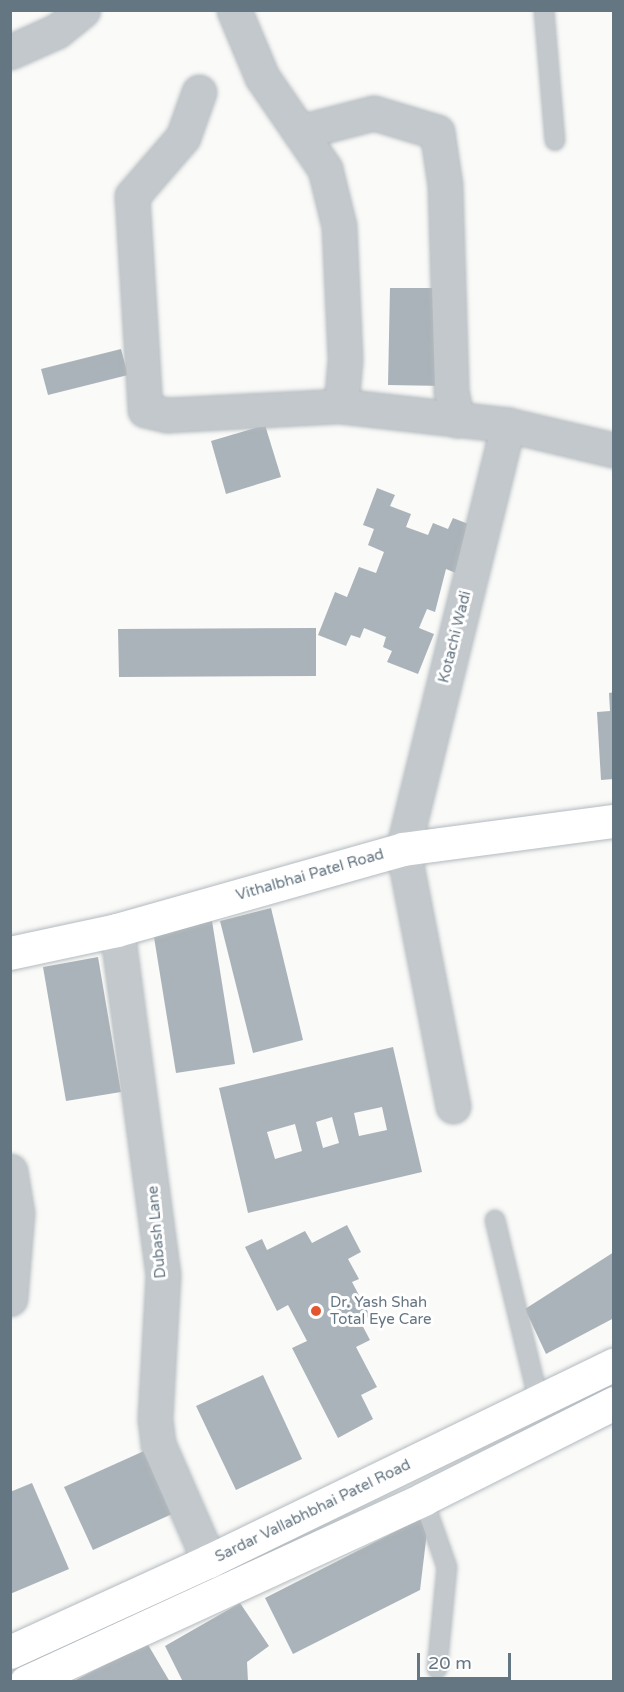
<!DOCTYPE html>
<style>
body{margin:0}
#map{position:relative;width:624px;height:1692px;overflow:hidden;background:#fafaf8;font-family:"Varela Round",sans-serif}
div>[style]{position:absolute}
.building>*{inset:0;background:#aab3b9}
.roads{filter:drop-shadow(0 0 2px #b3babf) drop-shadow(0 0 2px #b3babf)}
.service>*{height:18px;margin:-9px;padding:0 9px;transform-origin:9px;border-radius:9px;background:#c3c8cc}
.minor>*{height:33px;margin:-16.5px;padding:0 16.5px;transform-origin:16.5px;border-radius:16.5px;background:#c3c8cc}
.secondary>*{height:33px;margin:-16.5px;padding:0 16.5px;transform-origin:16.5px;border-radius:16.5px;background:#fff}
.dots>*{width:16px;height:16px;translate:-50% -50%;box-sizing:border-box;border:3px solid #fff;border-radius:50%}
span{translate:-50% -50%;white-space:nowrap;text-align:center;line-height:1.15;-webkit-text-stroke:6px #fff;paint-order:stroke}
.street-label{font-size:15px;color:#657683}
.poi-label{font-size:15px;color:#657683}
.left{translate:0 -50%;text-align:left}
.frame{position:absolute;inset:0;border:12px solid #657683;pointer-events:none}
.scale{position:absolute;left:417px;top:1653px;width:94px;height:27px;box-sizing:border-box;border:3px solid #657683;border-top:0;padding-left:8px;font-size:18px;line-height:21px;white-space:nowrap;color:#657683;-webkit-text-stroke:4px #fff;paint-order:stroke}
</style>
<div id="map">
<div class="building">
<div style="clip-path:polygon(390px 288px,445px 288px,444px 386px,388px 385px)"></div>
<div style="clip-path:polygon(121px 349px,128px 375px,48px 395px,41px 369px)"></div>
<div style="clip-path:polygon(265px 425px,281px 477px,226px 494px,211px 441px)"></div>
<div style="clip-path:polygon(377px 488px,395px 495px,390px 506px,411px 514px,406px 527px,428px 535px,433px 523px,448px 529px,453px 518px,476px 527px,458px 574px,446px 569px,435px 612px,427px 609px,419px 628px,434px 634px,418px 674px,387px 662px,392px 651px,383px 647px,386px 637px,364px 628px,360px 638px,351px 635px,346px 646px,318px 635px,335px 592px,347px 597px,359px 567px,376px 573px,384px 552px,368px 545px,374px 529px,363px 525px)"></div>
<div style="clip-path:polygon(316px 628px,316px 676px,119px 677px,118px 629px)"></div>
<div style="clip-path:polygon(614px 692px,614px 779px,601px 780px,597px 712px,610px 711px,609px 693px)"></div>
<div style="clip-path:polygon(271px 908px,303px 1040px,253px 1053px,220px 921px)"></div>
<div style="clip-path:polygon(212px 921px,235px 1064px,176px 1073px,153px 931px)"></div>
<div style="clip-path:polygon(98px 957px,121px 1092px,66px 1101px,43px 967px)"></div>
<div style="clip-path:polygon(evenodd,393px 1047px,422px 1172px,248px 1213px,219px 1088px,393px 1047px,382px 1107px,387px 1130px,359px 1136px,354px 1113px,382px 1107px,393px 1047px,332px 1117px,339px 1143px,323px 1148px,316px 1122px,332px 1117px,393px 1047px,295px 1124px,302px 1151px,275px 1159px,267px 1132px,295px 1124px)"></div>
<div style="clip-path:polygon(347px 1225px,361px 1252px,348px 1259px,359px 1279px,352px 1282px,370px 1316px,360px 1321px,370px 1340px,356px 1347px,377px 1387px,361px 1395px,373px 1419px,338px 1438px,292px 1348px,307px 1341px,288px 1305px,277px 1311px,245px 1247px,262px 1239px,267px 1250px,305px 1231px,312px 1243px)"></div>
<div style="clip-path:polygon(614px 1252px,614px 1318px,546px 1354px,525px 1309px)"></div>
<div style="clip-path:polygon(263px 1375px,302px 1459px,236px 1490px,196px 1406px)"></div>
<div style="clip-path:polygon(144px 1451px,172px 1514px,93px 1550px,64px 1487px)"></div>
<div style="clip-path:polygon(32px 1483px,69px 1569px,10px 1594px,10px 1492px)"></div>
<div style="clip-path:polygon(420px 1519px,427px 1532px,420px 1590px,293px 1654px,265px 1598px)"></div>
<div style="clip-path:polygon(240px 1603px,269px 1646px,247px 1662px,248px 1682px,183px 1682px,165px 1646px)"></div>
<div style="clip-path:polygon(147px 1643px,170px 1682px,72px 1682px)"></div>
</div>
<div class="roads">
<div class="service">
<div style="left:544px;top:10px;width:131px;rotate:85.2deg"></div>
<div style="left:495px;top:1220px;width:187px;rotate:76.4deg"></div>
<div style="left:423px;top:1499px;width:72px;rotate:70.6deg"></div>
<div style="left:447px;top:1567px;width:102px;rotate:95.6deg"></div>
</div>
<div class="minor">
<div style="left:234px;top:10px;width:73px;rotate:67.3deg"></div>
<div style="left:262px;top:77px;width:112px;rotate:55.6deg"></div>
<div style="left:325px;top:169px;width:59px;rotate:76.2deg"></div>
<div style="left:339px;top:226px;width:134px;rotate:87.4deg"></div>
<div style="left:345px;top:360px;width:46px;rotate:95deg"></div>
<div style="left:10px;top:52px;width:51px;rotate:-24.1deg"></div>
<div style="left:57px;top:31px;width:33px;rotate:-39deg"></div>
<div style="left:199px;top:92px;width:48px;rotate:109.6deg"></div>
<div style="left:183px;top:137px;width:78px;rotate:130.8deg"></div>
<div style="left:132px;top:196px;width:214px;rotate:86.5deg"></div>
<div style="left:145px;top:410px;width:23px;rotate:13deg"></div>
<div style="left:167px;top:415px;width:174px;rotate:-3deg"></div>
<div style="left:341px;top:406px;width:168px;rotate:6.5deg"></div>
<div style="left:508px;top:425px;width:109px;rotate:13.3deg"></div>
<div style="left:300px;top:132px;width:76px;rotate:-14.4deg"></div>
<div style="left:374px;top:113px;width:66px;rotate:16.8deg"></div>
<div style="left:437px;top:132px;width:54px;rotate:81.4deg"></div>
<div style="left:445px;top:185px;width:206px;rotate:88.3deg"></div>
<div style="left:451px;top:391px;width:30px;rotate:78deg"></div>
<div style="left:117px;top:930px;width:348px;rotate:82.4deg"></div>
<div style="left:163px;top:1275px;width:144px;rotate:93.2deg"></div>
<div style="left:155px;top:1419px;width:25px;rotate:83deg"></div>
<div style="left:158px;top:1444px;width:128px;rotate:66.4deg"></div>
<div style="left:453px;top:1106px;width:262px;rotate:-101deg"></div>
<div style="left:403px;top:849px;width:437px;rotate:-76.1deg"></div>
<div style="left:10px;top:1171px;width:43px;rotate:80.5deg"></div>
<div style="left:17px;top:1213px;width:86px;rotate:94.7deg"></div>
</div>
<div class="secondary">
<div style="left:10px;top:953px;width:109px;rotate:-12.1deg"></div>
<div style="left:117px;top:930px;width:297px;rotate:-15.8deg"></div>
<div style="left:403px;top:849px;width:213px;rotate:-7.6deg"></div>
<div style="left:10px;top:1652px;width:219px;rotate:-24.6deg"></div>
<div style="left:209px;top:1561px;width:450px;rotate:-25.9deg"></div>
<div style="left:26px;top:1682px;width:437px;rotate:-24.7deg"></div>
<div style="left:423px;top:1499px;width:214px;rotate:-26.7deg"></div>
</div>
</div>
<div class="dots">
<div style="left:316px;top:1311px;background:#e4572e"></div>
</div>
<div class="street-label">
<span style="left:455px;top:637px;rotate:-76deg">Kotachi Wadi</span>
<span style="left:310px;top:875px;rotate:-16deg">Vithalbhai Patel Road</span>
<span style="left:157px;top:1232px;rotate:-95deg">Dubash Lane</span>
<span style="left:313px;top:1511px;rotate:-26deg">Sardar Vallabhbhai Patel Road</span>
</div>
<div class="poi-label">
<span class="left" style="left:330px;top:1311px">Dr. Yash Shah<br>Total Eye Care</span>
</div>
<div class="frame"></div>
<div class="scale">20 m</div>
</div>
